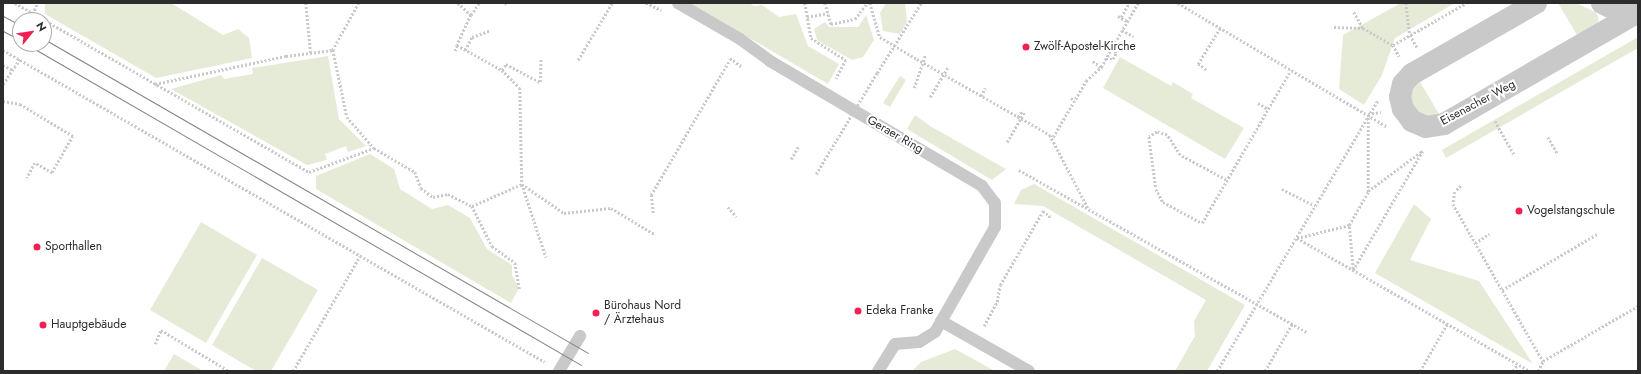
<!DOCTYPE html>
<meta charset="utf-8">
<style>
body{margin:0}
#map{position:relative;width:1641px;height:374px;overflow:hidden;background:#fff;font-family:Jost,sans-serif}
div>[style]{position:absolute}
.green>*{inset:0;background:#e6ebd8}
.path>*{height:2.5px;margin-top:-1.25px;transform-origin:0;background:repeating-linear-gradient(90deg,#c9c9c9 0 2px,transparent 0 4px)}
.lane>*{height:12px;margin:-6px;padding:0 6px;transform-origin:6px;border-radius:6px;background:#c9c9c9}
.street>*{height:22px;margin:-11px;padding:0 11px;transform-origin:11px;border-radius:11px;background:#c9c9c9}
.tram>*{height:1px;margin:-0.5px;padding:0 0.5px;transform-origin:0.5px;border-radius:0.5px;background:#818181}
.path-bridge>*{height:2.5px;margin-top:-1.25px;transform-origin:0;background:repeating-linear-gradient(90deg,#c9c9c9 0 2px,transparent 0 4px)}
.dots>*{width:11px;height:11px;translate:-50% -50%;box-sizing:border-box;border:2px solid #fff;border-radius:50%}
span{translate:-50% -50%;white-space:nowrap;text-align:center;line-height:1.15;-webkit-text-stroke:4px #fff;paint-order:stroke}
.poi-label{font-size:12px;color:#2c2c2c}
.left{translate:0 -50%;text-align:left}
.street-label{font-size:12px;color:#2c2c2c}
.frame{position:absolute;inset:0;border:4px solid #2c2c2c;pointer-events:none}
.north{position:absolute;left:12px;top:12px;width:40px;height:40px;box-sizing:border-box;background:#fff;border:1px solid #ababab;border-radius:50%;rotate:60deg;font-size:11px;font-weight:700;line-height:16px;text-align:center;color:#2c2c2c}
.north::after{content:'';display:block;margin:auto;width:14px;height:18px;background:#f22053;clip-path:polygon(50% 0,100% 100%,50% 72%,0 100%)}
</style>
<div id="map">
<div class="green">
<div style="clip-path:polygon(45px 3px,171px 3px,223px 35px,238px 29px,249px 38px,252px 58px,156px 78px,45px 14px)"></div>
<div style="clip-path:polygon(690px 3px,749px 3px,754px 6px,762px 5px,779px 17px,796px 14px,808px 46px,839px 64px,828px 84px)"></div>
<div style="clip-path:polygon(886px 3px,905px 3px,907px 22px,900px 34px,883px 31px,880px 13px)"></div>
<div style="clip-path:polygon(1401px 3px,1455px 3px,1395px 38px,1382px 75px,1364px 105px,1339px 89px,1343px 35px)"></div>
<div style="clip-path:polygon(1558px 3px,1576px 3px,1595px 12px,1590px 3px,1611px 3px,1596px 12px,1599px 20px,1596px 24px,1577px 35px)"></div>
<div style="clip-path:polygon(866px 15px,874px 40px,863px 57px,852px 60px,817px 40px,814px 29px,825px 22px,829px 27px,858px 27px)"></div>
<div style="clip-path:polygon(1638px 37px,1638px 48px,1446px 158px,1442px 150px)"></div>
<div style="clip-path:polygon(328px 56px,339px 119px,366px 146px,348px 152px,346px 146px,325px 154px,327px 160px,307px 165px,171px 89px,221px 75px,224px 79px,253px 74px,252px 68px)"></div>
<div style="clip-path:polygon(1120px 57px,1171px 86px,1173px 82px,1193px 94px,1191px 98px,1244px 128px,1225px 159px,1103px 88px)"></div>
<div style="clip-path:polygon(900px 76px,906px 80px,890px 107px,883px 103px)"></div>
<div style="clip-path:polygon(1420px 82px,1439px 114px,1427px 117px,1416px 111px,1411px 102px,1412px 91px)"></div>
<div style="clip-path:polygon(915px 115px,930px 126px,1006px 169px,992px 180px,907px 129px)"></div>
<div style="clip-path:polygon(370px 154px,394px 169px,400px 189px,432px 209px,448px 205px,470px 218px,487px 249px,512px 265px,512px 275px,519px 288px,511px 303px,316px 189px,316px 176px)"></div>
<div style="clip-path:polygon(1034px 184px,1245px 305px,1207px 371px,1175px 371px,1195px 336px,1194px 321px,1206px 300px,1043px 206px,1014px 204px,1021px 190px)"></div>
<div style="clip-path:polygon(1414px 204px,1431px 219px,1410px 260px,1479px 281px,1533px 364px,1375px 273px)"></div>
<div style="clip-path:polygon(201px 222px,257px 255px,206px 343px,150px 310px)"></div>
<div style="clip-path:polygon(262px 258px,318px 290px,271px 371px,256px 371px,212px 345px)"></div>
<div style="clip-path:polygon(955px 349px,995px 371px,912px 371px,921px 362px)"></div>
<div style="clip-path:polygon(174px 354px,203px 371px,164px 371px)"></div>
</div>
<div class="path">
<div style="left:15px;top:3px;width:339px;rotate:29.9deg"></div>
<div style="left:309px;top:172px;width:69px;rotate:-20.3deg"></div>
<div style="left:306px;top:3px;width:52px;rotate:84.5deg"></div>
<div style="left:359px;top:3px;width:54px;rotate:119deg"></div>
<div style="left:333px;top:50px;width:68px;rotate:78.2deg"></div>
<div style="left:347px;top:117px;width:41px;rotate:48.9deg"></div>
<div style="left:374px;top:148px;width:48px;rotate:30.3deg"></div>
<div style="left:415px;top:172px;width:17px;rotate:69deg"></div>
<div style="left:421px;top:188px;width:15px;rotate:37deg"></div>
<div style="left:433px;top:197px;width:15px;rotate:-11deg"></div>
<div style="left:448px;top:194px;width:27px;rotate:27deg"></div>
<div style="left:472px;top:206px;width:55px;rotate:-23.7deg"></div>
<div style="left:522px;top:184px;width:51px;rotate:34.6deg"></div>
<div style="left:564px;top:213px;width:47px;rotate:-6.1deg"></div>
<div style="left:611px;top:208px;width:52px;rotate:31deg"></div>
<div style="left:458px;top:3px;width:18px;rotate:43deg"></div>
<div style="left:471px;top:15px;width:33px;rotate:115deg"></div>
<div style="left:457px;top:45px;width:51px;rotate:29.1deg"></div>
<div style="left:502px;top:70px;width:25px;rotate:45deg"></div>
<div style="left:520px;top:88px;width:96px;rotate:88.8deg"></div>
<div style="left:522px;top:184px;width:77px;rotate:71.8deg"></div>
<div style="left:505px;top:3px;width:2px;rotate:27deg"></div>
<div style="left:646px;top:3px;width:17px;rotate:25deg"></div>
<div style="left:805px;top:3px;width:36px;rotate:80deg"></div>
<div style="left:811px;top:38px;width:41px;rotate:32.2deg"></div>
<div style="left:846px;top:60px;width:21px;rotate:118deg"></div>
<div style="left:825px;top:3px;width:22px;rotate:74deg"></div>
<div style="left:831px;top:24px;width:25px;rotate:-12deg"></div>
<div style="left:855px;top:19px;width:20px;rotate:-53deg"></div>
<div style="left:870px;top:3px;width:35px;rotate:74deg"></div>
<div style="left:880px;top:37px;width:43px;rotate:30.7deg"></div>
<div style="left:1178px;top:3px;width:242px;rotate:30.6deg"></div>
<div style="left:1406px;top:3px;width:32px;rotate:83deg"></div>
<div style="left:1410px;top:35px;width:14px;rotate:60deg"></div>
<div style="left:1354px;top:12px;width:18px;rotate:61deg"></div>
<div style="left:1363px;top:28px;width:34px;rotate:30deg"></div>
<div style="left:1393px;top:45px;width:13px;rotate:61deg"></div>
<div style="left:33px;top:14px;width:12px;rotate:-70deg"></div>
<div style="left:471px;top:15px;width:14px;rotate:-56deg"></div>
<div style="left:1118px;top:16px;width:10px;rotate:29deg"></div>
<div style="left:807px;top:17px;width:21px;rotate:-11deg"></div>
<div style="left:1121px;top:17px;width:16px;rotate:-60deg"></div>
<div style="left:1334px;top:27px;width:29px;rotate:2deg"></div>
<div style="left:1122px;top:30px;width:13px;rotate:29deg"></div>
<div style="left:1393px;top:45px;width:84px;rotate:-29.9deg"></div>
<div style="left:3px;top:50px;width:625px;rotate:29.93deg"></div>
<div style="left:465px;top:50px;width:15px;rotate:-62deg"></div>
<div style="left:472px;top:37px;width:20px;rotate:-20deg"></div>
<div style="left:455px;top:51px;width:6px;rotate:-72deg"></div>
<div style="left:730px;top:58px;width:14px;rotate:36deg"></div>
<div style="left:1106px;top:59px;width:7px"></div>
<div style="left:1113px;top:59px;width:7px;rotate:-63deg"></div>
<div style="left:1116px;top:53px;width:7px;rotate:-124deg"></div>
<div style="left:578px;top:60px;width:66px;rotate:-59.2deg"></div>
<div style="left:1093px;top:61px;width:10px;rotate:37deg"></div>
<div style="left:3px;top:65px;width:11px;rotate:27deg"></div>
<div style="left:502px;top:70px;width:7px;rotate:-56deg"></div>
<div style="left:506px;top:64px;width:38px;rotate:28deg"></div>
<div style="left:540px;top:82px;width:23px;rotate:-88deg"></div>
<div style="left:1206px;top:70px;width:10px;rotate:-143deg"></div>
<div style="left:1198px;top:64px;width:42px;rotate:-58.6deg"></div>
<div style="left:877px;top:73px;width:83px;rotate:-57.8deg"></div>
<div style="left:3px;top:84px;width:30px;rotate:-56deg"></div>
<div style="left:155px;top:84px;width:134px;rotate:-12.1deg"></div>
<div style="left:286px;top:56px;width:47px;rotate:-7.3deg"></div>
<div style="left:914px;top:88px;width:36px;rotate:-71deg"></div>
<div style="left:981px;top:96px;width:9px;rotate:-63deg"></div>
<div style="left:930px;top:97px;width:35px;rotate:-59deg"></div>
<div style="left:1071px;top:98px;width:4px;rotate:27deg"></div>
<div style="left:3px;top:101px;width:17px;rotate:10deg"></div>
<div style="left:20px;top:104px;width:62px;rotate:31.1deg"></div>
<div style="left:73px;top:136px;width:43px;rotate:119.6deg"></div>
<div style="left:52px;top:173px;width:20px;rotate:-150deg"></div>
<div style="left:35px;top:163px;width:17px;rotate:118deg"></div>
<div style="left:1258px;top:103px;width:12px;rotate:31deg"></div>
<div style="left:1268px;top:109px;width:45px;rotate:-59.5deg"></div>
<div style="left:1368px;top:114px;width:13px;rotate:-9deg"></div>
<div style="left:1018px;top:117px;width:8px;rotate:-60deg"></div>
<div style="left:1495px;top:121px;width:39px;rotate:60deg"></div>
<div style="left:1050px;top:135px;width:82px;rotate:62.5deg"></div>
<div style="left:1053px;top:137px;width:65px;rotate:-59.5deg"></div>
<div style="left:1086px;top:81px;width:21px;rotate:-43deg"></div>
<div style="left:1101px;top:67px;width:74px;rotate:-60deg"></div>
<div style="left:1548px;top:137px;width:20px;rotate:60deg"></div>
<div style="left:1007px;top:142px;width:36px;rotate:-60deg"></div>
<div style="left:791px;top:159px;width:14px;rotate:-60deg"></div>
<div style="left:1019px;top:170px;width:332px;rotate:29.4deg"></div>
<div style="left:1226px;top:180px;width:52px;rotate:-151.5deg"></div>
<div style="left:1180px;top:155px;width:24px;rotate:-123deg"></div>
<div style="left:1167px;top:135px;width:10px;rotate:-163deg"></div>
<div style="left:1157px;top:132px;width:9px;rotate:148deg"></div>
<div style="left:1149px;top:137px;width:52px;rotate:82.3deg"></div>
<div style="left:1156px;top:189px;width:15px;rotate:62deg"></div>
<div style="left:1163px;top:202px;width:44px;rotate:28.3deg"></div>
<div style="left:1202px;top:223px;width:132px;rotate:-59.9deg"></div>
<div style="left:1461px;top:186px;width:8px;rotate:135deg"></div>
<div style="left:1455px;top:192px;width:12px;rotate:99deg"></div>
<div style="left:1453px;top:204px;width:181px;rotate:60.2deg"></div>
<div style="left:1282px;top:189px;width:37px;rotate:27deg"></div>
<div style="left:1368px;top:191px;width:67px;rotate:-36.5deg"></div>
<div style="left:472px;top:206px;width:45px;rotate:63.4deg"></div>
<div style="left:492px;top:246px;width:29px;rotate:36deg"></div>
<div style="left:515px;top:263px;width:27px;rotate:80deg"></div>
<div style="left:728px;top:207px;width:13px;rotate:48deg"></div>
<div style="left:653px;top:213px;width:18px;rotate:-96deg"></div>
<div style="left:651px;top:195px;width:157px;rotate:-59.8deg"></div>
<div style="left:1297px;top:238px;width:268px;rotate:29.7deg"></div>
<div style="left:1297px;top:238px;width:54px;rotate:-14deg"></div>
<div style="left:1475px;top:243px;width:17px;rotate:-33deg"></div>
<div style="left:1353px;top:269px;width:44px;rotate:-95.2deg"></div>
<div style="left:1349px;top:225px;width:38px;rotate:-60deg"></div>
<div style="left:1368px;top:192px;width:77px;rotate:-90deg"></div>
<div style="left:1353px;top:270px;width:139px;rotate:-59.7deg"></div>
<div style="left:1502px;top:290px;width:110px;rotate:-30.5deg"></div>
<div style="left:984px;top:326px;width:27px;rotate:-62deg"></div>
<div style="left:997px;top:302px;width:17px;rotate:-80deg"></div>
<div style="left:1000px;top:285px;width:86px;rotate:-59.8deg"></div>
<div style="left:1043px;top:211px;width:9px;rotate:36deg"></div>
<div style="left:1050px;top:216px;width:2px;rotate:117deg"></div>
<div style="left:155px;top:344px;width:15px;rotate:-67deg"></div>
<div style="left:161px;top:330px;width:79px;rotate:31.1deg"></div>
<div style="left:293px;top:371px;width:133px;rotate:-59.8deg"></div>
<div style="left:1217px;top:371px;width:314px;rotate:-59.3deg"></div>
<div style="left:1265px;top:371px;width:54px;rotate:-60.1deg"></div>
<div style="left:1420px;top:371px;width:54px;rotate:-60.1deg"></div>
<div style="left:1513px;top:371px;width:8px;rotate:-60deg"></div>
<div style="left:1538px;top:371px;width:11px;rotate:-63deg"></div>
<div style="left:1543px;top:361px;width:110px;rotate:-30.1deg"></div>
</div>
<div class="lane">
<div style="left:678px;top:3px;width:72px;rotate:30.1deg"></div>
<div style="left:740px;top:39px;width:37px;rotate:36deg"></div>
<div style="left:770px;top:61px;width:246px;rotate:30.5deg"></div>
<div style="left:982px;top:186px;width:21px;rotate:53deg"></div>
<div style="left:995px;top:203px;width:24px;rotate:90deg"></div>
<div style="left:995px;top:227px;width:121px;rotate:119.7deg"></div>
<div style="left:935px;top:332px;width:19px;rotate:148deg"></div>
<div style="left:919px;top:342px;width:24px;rotate:175deg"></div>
<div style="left:895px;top:344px;width:32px;rotate:122deg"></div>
<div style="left:941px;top:321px;width:101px;rotate:29.6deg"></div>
<div style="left:559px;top:371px;width:41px;rotate:-59deg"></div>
</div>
<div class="street">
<div style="left:1536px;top:3px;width:143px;rotate:150.2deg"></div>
<div style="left:1412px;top:74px;width:13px;rotate:132deg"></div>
<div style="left:1403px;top:84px;width:13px;rotate:103deg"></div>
<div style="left:1400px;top:97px;width:12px;rotate:76deg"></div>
<div style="left:1403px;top:109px;width:15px;rotate:53deg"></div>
<div style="left:1412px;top:121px;width:15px;rotate:23deg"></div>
<div style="left:1426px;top:127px;width:18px;rotate:-9deg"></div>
<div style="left:1444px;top:124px;width:224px;rotate:-30deg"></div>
<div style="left:1602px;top:3px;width:30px;rotate:27deg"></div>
</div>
<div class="tram">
<div style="left:3px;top:16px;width:19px;rotate:28deg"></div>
<div style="left:3px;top:31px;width:19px;rotate:28deg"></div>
<div style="left:44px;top:39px;width:628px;rotate:29.99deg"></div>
<div style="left:26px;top:44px;width:641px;rotate:30.04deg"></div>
</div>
<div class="path-bridge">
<div style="left:917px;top:59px;width:153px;rotate:29.7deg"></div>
<div style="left:816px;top:174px;width:118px;rotate:-58.9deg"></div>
</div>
<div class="dots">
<div style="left:1026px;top:47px;background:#f22053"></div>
<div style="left:1519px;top:211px;background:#f22053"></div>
<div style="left:37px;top:247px;background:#f22053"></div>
<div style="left:858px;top:311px;background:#f22053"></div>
<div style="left:596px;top:313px;background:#f22053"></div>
<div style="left:43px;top:325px;background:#f22053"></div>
</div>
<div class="poi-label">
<span class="left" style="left:1034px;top:47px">Zwölf-Apostel-Kirche</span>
<span class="left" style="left:1527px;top:211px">Vogelstangschule</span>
<span class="left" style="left:45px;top:247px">Sporthallen</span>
<span class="left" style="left:604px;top:313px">Bürohaus Nord<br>/ Ärztehaus</span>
<span class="left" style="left:866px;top:311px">Edeka Franke</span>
<span class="left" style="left:51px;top:325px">Hauptgebäude</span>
</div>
<div class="street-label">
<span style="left:1478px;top:103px;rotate:-28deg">Eisenacher Weg</span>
<span style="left:895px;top:135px;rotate:30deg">Geraer Ring</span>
</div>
<div class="frame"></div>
<div class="north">N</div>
</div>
